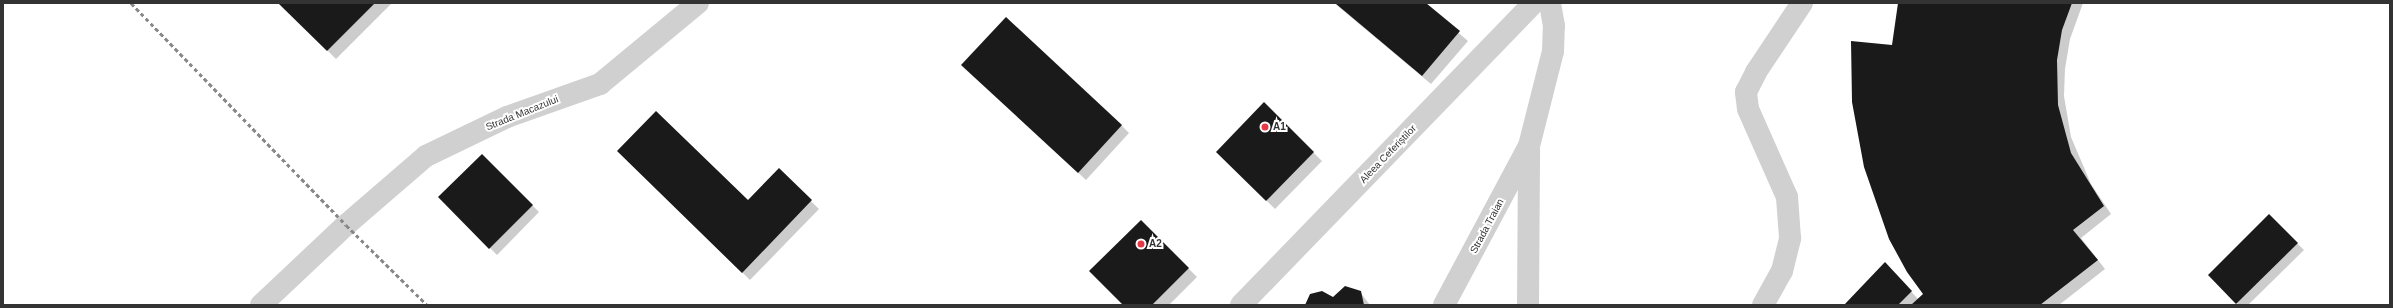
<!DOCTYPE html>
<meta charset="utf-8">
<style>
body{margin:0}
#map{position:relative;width:2393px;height:308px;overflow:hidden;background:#fff;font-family:Helvetica,sans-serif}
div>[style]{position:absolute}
.shadow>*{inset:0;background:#0003}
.building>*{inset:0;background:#1a1a1a}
.minor>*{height:22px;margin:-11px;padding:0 11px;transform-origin:11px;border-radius:11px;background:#d0d0d0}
.rail>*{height:3px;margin-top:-1.5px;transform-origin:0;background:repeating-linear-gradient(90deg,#888 0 4px,transparent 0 7px)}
.dots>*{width:11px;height:11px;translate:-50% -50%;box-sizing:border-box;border:2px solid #fff;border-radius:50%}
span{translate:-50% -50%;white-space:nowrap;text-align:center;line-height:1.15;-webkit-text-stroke:4px #fff;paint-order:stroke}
.street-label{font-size:10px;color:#333}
.poi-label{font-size:10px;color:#333;font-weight:700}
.left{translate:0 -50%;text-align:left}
.frame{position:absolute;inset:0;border:4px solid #333;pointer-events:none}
</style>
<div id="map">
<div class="shadow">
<div style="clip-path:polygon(280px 3px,392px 3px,336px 59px)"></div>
<div style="clip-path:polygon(1334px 3px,1424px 3px,1468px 41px,1431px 84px)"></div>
<div style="clip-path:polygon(1899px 3px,2083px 3px,2070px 39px,2065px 69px,2064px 96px,2071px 137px,2091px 184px,2111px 214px,2081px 238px,2105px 269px,2059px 305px,1845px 305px,1893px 272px,1918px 299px,1924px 294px,1893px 46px)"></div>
<div style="clip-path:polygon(970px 73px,1121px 125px,1129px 133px,1086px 180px)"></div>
<div style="clip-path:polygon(1264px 104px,1322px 161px,1275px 209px,1217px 152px)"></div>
<div style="clip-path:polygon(618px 151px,748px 202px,779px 170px,819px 209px,750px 280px)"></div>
<div style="clip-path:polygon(482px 155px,539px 212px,497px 255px,439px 197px)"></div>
<div style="clip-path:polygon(2269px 216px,2304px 250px,2248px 305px,2239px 305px,2210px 275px)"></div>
<div style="clip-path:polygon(1141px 221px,1197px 277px,1169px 305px,1124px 305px)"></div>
<div style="clip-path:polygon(1360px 292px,1370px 305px,1306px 305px,1333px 298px)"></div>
</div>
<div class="building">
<div style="clip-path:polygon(278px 3px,375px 3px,327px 51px)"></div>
<div style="clip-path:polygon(1335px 3px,1426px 3px,1460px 31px,1422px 76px)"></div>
<div style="clip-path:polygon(1898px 3px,2072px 3px,2062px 30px,2057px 60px,2058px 105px,2071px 153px,2104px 206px,2073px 230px,2098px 260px,2040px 305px,1911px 305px,1923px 294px,1907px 272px,1889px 239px,1864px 167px,1852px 102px,1851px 41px,1892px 45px)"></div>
<div style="clip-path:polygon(1006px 17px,1122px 125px,1078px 173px,961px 65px)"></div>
<div style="clip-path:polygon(1264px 102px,1314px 152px,1266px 201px,1216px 152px)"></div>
<div style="clip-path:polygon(656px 111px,748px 200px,779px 168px,812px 200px,742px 273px,617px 151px)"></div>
<div style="clip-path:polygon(482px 154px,533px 205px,489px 249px,438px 197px)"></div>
<div style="clip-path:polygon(2269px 214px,2298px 243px,2236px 304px,2208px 275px)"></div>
<div style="clip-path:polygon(1141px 220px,1189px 268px,1152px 305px,1123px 305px,1089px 271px)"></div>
<div style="clip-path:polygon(1885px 262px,1912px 291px,1898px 305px,1844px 305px)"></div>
<div style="clip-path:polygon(1345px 286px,1361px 291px,1364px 305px,1305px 305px,1310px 294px,1322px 291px,1333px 297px)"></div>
</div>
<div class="minor">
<div style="left:261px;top:305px;width:117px;rotate:-43.3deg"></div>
<div style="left:346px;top:225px;width:106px;rotate:-40.8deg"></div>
<div style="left:426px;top:156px;width:90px;rotate:-25.7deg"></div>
<div style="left:507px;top:117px;width:99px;rotate:-19.5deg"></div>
<div style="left:600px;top:84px;width:127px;rotate:-39.6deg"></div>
<div style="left:1241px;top:305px;width:421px;rotate:-45.9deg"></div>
<div style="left:1444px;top:305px;width:180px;rotate:-61.9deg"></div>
<div style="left:1529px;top:146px;width:98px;rotate:-75.8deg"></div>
<div style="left:1553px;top:51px;width:25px;rotate:-88deg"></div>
<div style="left:1554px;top:26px;width:23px;rotate:-100deg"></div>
<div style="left:1528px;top:305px;width:155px;rotate:-89.6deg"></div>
<div style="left:1763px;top:305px;width:39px;rotate:-61deg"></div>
<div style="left:1782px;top:271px;width:34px;rotate:-76deg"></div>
<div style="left:1790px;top:238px;width:41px;rotate:-94.2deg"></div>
<div style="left:1787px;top:197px;width:96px;rotate:-113.9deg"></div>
<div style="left:1748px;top:109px;width:17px;rotate:-97deg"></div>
<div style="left:1746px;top:92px;width:22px;rotate:-63deg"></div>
<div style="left:1756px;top:72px;width:83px;rotate:-56.3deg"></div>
</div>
<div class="rail">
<div style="left:131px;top:3px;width:309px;rotate:45.9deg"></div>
<div style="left:346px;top:225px;width:114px;rotate:44.6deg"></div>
</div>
<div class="dots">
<div style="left:1265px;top:127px;background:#e63946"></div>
<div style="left:1141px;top:244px;background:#e63946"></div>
</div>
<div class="street-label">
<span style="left:522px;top:113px;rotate:-22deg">Strada Macazului</span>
<span style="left:1388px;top:154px;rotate:-46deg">Aleea Ceferiștilor</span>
<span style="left:1487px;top:226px;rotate:-62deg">Strada Traian</span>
</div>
<div class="poi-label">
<span class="left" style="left:1273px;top:127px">A1</span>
<span class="left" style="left:1149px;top:244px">A2</span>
</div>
<div class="frame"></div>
</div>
